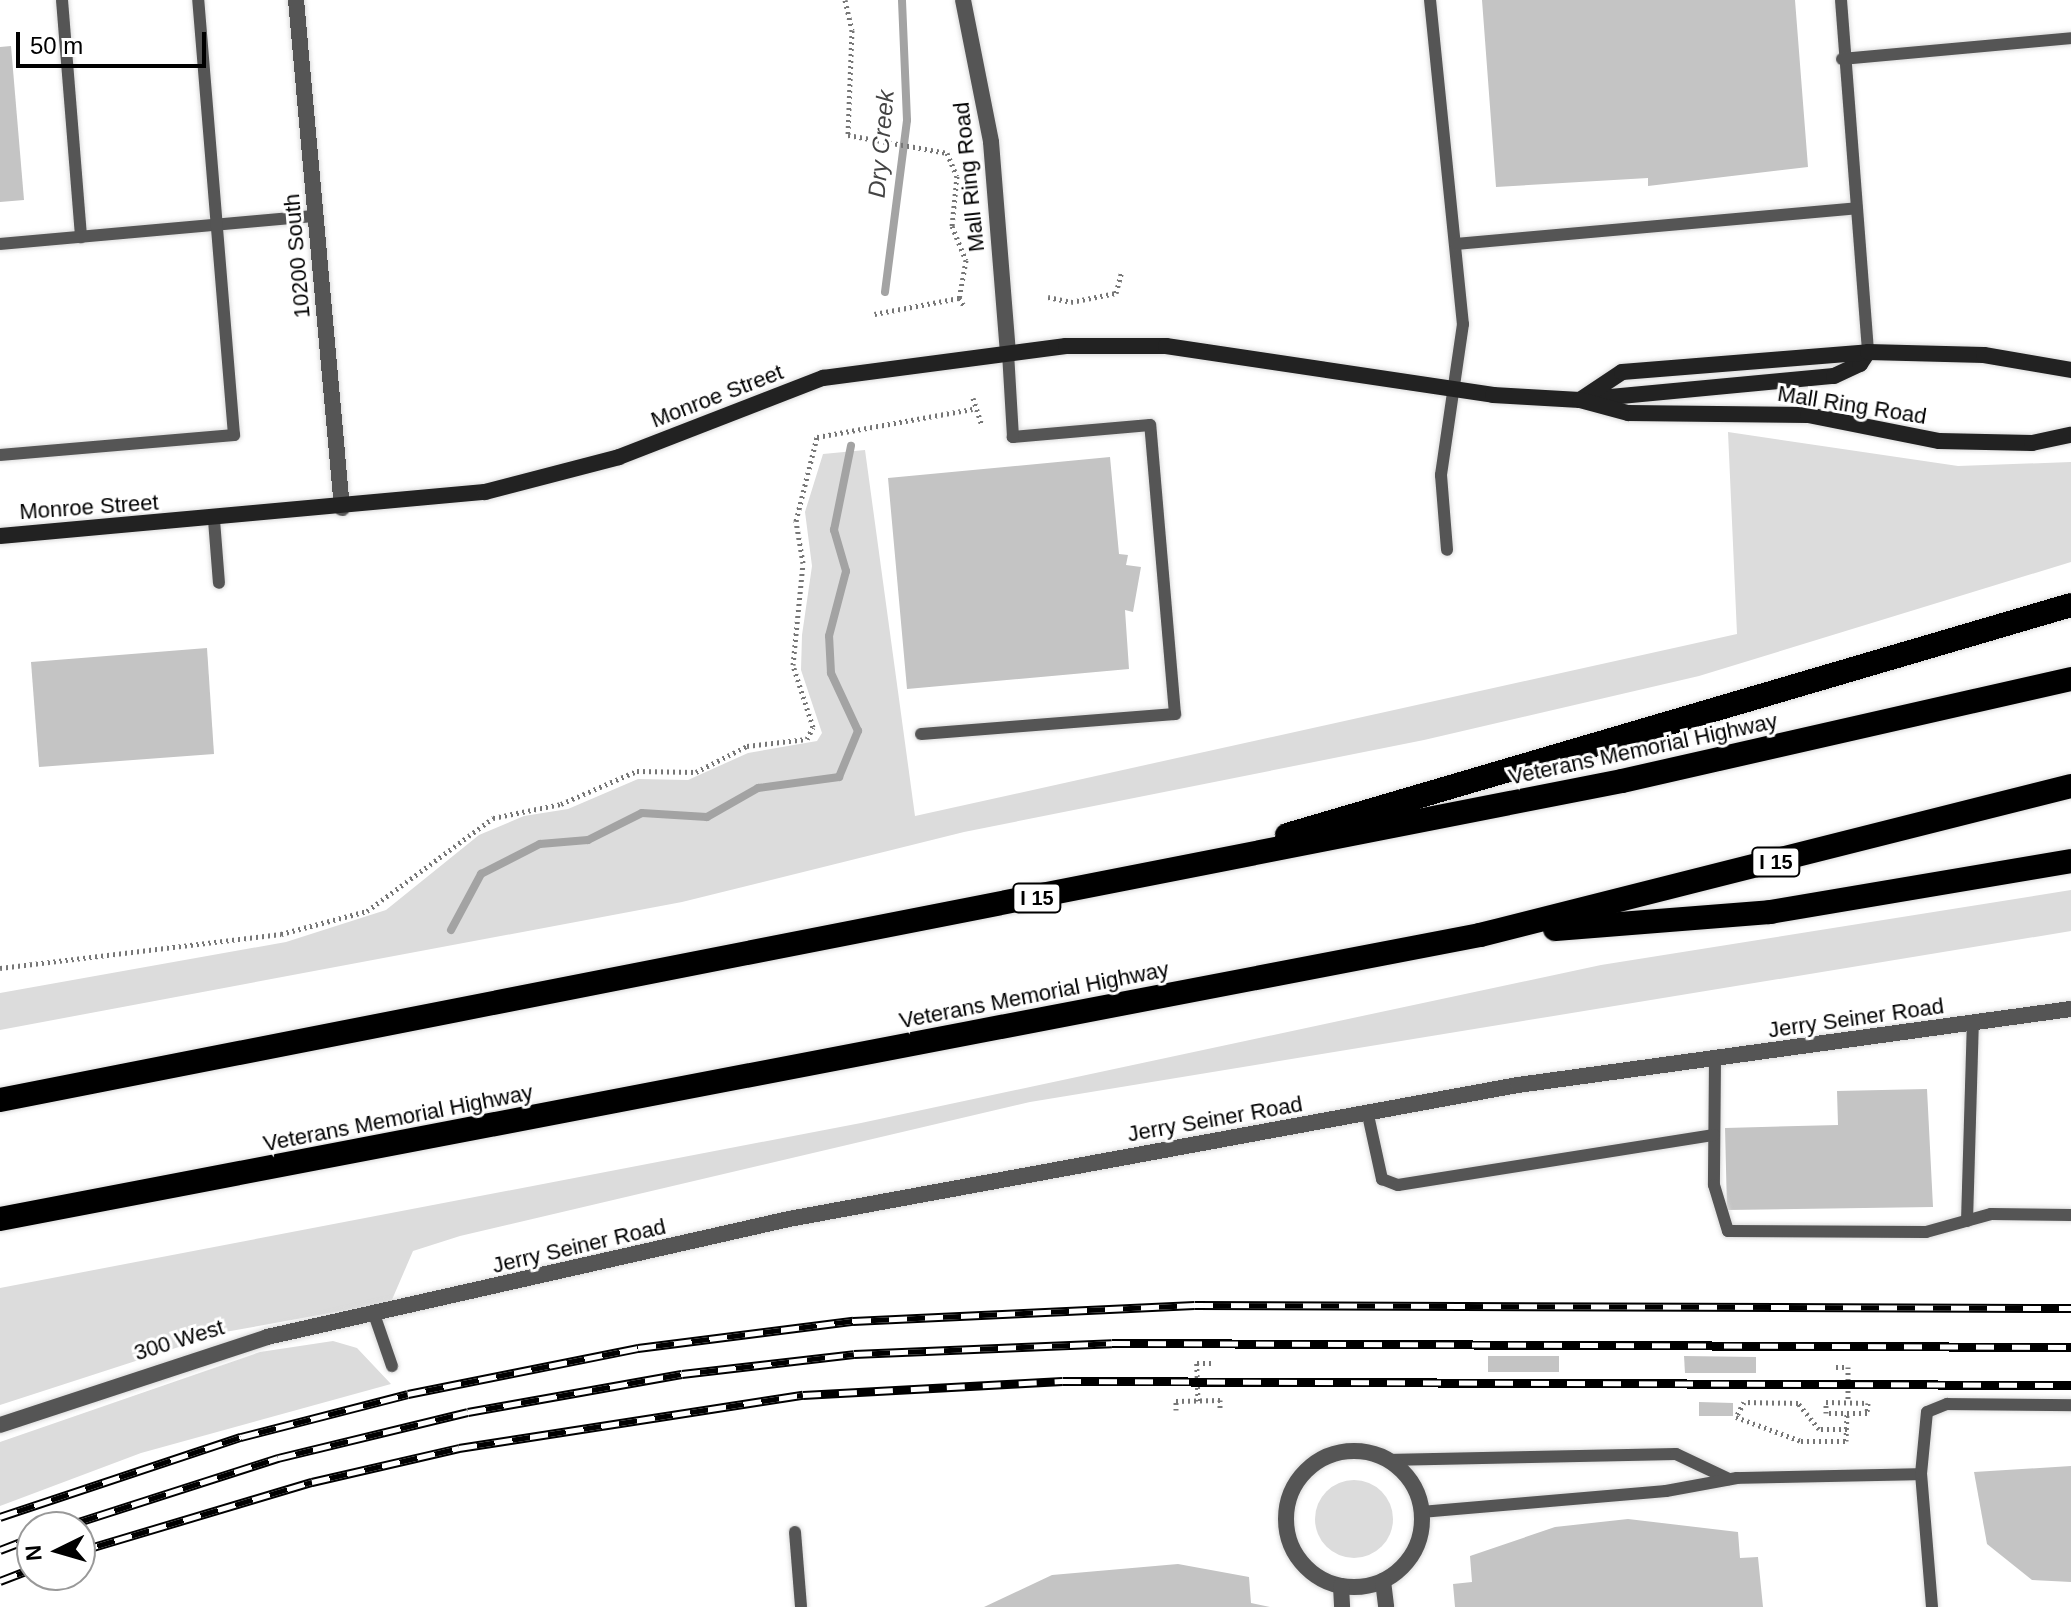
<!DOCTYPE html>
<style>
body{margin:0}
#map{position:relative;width:2071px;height:1607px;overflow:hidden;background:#fff;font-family:Arial,sans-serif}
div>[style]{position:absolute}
.green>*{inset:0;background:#dcdcdc}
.round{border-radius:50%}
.stream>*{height:8px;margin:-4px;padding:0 4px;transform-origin:4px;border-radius:4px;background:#a3a3a3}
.building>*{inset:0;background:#c4c4c4}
.path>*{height:5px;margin-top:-2.5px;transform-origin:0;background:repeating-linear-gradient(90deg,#777 0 2px,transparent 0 6px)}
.roads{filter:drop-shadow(0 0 2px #dbdbdb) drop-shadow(0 0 2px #dbdbdb)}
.lane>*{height:12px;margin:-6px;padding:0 6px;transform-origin:6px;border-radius:6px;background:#555}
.street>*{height:16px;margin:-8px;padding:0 8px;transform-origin:8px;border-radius:8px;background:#555}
.street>.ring{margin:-8px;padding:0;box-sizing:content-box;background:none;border:16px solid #555;border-radius:50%}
.secondary>*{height:16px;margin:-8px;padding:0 8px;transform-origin:8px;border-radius:8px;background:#222}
.highway>*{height:24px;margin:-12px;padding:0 12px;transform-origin:12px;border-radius:12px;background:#000}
.rail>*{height:9px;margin-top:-4.5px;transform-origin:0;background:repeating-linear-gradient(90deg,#fff 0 18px,#000 0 36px);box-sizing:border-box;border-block:2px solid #000}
span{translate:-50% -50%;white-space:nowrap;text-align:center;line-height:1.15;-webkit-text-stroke:6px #fff;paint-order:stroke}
.shield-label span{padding:2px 6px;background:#fff;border:2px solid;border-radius:6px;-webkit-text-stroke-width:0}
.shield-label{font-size:20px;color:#000;font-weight:700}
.street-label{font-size:22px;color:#000}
.water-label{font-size:24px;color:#444;font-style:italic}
.north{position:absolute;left:16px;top:1511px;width:80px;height:80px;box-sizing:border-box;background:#fff;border:2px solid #999;border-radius:50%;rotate:265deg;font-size:22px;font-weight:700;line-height:32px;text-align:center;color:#000}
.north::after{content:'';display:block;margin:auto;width:28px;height:36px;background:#000;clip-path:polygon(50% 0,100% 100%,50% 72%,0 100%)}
.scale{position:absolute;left:16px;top:32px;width:190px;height:36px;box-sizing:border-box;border:4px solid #000;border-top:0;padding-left:10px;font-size:24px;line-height:28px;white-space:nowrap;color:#000;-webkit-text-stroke:6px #fff;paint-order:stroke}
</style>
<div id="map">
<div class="green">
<div style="clip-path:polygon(1728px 432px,1958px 466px,2071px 462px,2071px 562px,1699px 676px,1424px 740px,964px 832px,682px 902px,0 1030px,0 993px,286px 942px,386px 910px,479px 835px,524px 816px,568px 809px,638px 779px,688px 780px,748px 753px,817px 741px,822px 733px,801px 670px,802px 635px,812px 566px,805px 512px,823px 454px,865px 450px,915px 816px,1737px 634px)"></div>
<div style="clip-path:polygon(2071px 890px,2071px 931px,1030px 1102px,460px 1236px,413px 1251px,391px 1302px,225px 1332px,0 1405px,0 1288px,861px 1123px,1601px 965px)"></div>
<div style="clip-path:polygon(333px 1341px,357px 1348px,391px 1384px,141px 1453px,0 1506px,0 1442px,260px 1352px)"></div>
<div class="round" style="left:1315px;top:1480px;width:78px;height:78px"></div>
</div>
<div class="stream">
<div style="left:885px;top:292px;width:173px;rotate:-82.7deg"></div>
<div style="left:907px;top:120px;width:120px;rotate:-92.4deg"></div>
<div style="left:451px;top:930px;width:64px;rotate:-61.8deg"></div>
<div style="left:481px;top:874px;width:66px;rotate:-27deg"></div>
<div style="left:540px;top:844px;width:48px;rotate:-4.8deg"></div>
<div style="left:588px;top:840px;width:60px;rotate:-26.6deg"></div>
<div style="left:642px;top:813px;width:65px;rotate:3.5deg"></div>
<div style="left:707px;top:817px;width:59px;rotate:-29.6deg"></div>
<div style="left:758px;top:788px;width:82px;rotate:-7.7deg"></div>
<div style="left:839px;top:777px;width:50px;rotate:-67.6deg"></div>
<div style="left:858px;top:731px;width:64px;rotate:-115deg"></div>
<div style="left:831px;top:673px;width:37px;rotate:-93deg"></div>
<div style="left:829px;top:636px;width:67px;rotate:-75.3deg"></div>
<div style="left:846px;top:571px;width:43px;rotate:-106.3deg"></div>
<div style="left:834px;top:530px;width:86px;rotate:-78.6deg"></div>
</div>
<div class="building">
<div style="clip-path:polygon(1482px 0,1795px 0,1808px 167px,1648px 186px,1648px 178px,1496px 187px)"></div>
<div style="clip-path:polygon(11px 46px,24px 200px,0 202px,0 47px)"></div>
<div style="clip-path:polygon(1110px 457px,1119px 554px,1128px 555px,1126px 565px,1141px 567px,1133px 612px,1125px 610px,1129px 669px,907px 689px,888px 478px)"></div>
<div style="clip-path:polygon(207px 648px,214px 754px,39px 767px,31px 662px)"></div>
<div style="clip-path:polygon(1927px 1089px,1933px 1207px,1727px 1210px,1725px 1128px,1838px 1125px,1837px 1091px)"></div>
<div style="clip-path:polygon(1488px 1356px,1559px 1356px,1559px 1372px,1488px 1372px)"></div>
<div style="clip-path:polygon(1684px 1356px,1756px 1357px,1756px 1373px,1685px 1373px)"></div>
<div style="clip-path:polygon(1699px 1402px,1733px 1403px,1733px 1416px,1699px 1416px)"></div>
<div style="clip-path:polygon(2071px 1466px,2071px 1582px,2032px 1580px,1987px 1544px,1974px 1472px)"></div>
<div style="clip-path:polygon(1628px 1519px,1738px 1532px,1740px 1558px,1758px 1557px,1763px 1607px,1455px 1607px,1453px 1584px,1472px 1582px,1470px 1556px,1555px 1527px)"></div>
<div style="clip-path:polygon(1178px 1564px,1249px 1577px,1251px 1603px,1270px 1607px,984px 1607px,1052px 1575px)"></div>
</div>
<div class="path">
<div style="left:845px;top:0;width:31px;rotate:77deg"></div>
<div style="left:852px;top:30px;width:105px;rotate:92.2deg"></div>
<div style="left:848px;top:135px;width:101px;rotate:10.3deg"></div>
<div style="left:947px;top:153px;width:25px;rotate:67deg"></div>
<div style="left:957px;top:176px;width:50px;rotate:95.7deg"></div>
<div style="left:952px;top:226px;width:37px;rotate:68deg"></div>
<div style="left:966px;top:260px;width:39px;rotate:100deg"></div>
<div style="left:959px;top:298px;width:86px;rotate:169.3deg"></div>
<div style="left:1048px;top:297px;width:24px;rotate:12deg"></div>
<div style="left:1071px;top:302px;width:46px;rotate:-11.3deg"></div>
<div style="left:1116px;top:293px;width:23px;rotate:-75deg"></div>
<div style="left:959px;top:298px;width:9px;rotate:58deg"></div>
<div style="left:973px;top:398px;width:28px;rotate:72deg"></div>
<div style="left:0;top:968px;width:283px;rotate:-6.9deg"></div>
<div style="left:281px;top:934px;width:89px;rotate:-15deg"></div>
<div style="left:367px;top:911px;width:157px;rotate:-36.4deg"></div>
<div style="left:493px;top:818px;width:69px;rotate:-11.6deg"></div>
<div style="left:561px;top:804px;width:83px;rotate:-23.5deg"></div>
<div style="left:637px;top:771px;width:59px;rotate:1deg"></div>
<div style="left:696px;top:772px;width:57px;rotate:-27deg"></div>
<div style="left:747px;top:746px;width:60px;rotate:-6.7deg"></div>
<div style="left:807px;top:739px;width:13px;rotate:-63deg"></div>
<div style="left:813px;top:727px;width:65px;rotate:-107.9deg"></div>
<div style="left:793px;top:665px;width:102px;rotate:-84.4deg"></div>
<div style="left:803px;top:563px;width:43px;rotate:-99.5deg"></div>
<div style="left:796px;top:521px;width:87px;rotate:-76deg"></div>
<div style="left:817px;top:437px;width:158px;rotate:-10.2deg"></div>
<div style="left:1836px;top:1367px;width:12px"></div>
<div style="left:1848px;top:1367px;width:35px;rotate:90deg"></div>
<div style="left:1198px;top:1401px;width:38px;rotate:-92deg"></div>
<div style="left:1197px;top:1363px;width:14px"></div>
<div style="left:1826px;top:1402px;width:42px;rotate:1.4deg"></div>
<div style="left:1868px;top:1403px;width:10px;rotate:96deg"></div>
<div style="left:1867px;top:1413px;width:41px;rotate:180deg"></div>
<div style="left:1826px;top:1413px;width:11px;rotate:-90deg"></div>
<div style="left:1176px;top:1410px;width:9px;rotate:-90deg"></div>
<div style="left:1176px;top:1401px;width:44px;rotate:-1.3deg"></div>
<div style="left:1220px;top:1400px;width:9px;rotate:90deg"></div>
<div style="left:1847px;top:1429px;width:28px;rotate:180deg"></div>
<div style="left:1819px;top:1429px;width:33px;rotate:-129deg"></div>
<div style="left:1798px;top:1403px;width:54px;rotate:-178.9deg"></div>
<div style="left:1744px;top:1402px;width:17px;rotate:118deg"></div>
<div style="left:1736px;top:1417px;width:69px;rotate:20.3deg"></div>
<div style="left:1801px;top:1441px;width:45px"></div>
<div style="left:1846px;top:1441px;width:28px;rotate:-88deg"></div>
</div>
<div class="roads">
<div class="lane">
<div style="left:62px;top:0;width:238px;rotate:85.4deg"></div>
<div style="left:1430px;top:0;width:326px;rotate:84.2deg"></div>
<div style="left:1463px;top:324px;width:153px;rotate:98.3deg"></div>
<div style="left:1441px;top:475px;width:75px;rotate:85.4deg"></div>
<div style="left:1841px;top:0;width:353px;rotate:85.6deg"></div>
<div style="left:1842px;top:59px;width:230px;rotate:-5.2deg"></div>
<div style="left:0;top:244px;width:317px;rotate:-5.1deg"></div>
<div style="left:1456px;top:244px;width:402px;rotate:-5.1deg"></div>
<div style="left:0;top:455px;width:235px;rotate:-4.9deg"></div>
<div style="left:234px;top:435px;width:436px;rotate:-94.7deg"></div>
<div style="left:214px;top:520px;width:63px;rotate:85.5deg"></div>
<div style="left:921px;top:734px;width:255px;rotate:-4.5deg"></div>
<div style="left:1175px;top:714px;width:290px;rotate:-94.9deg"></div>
<div style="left:1150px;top:425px;width:138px;rotate:175deg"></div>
<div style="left:1013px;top:437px;width:85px;rotate:-93.4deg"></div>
<div style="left:1715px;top:1060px;width:125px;rotate:90.5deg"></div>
<div style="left:1714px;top:1185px;width:48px;rotate:73.1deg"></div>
<div style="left:1728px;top:1231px;width:198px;rotate:0.3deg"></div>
<div style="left:1926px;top:1232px;width:67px;rotate:-15.5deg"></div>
<div style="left:1991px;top:1214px;width:80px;rotate:0.7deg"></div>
<div style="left:1368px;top:1115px;width:66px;rotate:77.7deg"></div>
<div style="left:1382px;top:1179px;width:17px;rotate:21deg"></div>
<div style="left:1398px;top:1185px;width:320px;rotate:-9deg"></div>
<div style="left:1967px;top:1221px;width:198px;rotate:-88.3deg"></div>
<div style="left:375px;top:1317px;width:52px;rotate:70.9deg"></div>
<div style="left:1386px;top:1460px;width:290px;rotate:-1.2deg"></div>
<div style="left:1676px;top:1454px;width:59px;rotate:25.3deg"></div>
<div style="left:1421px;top:1512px;width:246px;rotate:-4.9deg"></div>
<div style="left:1666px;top:1491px;width:72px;rotate:-10.4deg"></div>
<div style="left:1737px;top:1478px;width:184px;rotate:-1.2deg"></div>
<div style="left:795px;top:1532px;width:75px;rotate:85.4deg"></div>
<div style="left:1932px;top:1607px;width:133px;rotate:-94.7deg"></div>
<div style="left:1921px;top:1474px;width:62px;rotate:-84.5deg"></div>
<div style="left:1927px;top:1412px;width:22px;rotate:-22deg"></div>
<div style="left:1947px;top:1404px;width:124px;rotate:0.5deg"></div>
</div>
<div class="street">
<div style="left:296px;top:0;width:510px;rotate:84.83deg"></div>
<div style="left:963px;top:0;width:145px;rotate:78.8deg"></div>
<div style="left:991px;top:142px;width:211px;rotate:85.4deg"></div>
<div style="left:0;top:1425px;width:281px;rotate:-18.2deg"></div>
<div style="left:267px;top:1337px;width:535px;rotate:-12.74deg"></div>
<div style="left:789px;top:1219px;width:741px;rotate:-10.42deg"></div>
<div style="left:1518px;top:1085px;width:558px;rotate:-7.83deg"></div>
<div class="ring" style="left:1286px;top:1451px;width:120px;height:120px"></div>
<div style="left:1383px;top:1581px;width:26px;rotate:83deg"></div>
<div style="left:1341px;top:1586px;width:21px;rotate:87deg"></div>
</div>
<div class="secondary">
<div style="left:1589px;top:399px;width:246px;rotate:-5.4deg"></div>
<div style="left:1834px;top:376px;width:29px;rotate:-25deg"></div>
<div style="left:1860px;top:364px;width:14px;rotate:-56deg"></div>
<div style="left:1580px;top:400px;width:50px;rotate:-33.7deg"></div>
<div style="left:1622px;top:372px;width:247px;rotate:-4.6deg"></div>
<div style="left:1868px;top:352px;width:116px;rotate:1.5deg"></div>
<div style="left:1984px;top:355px;width:88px;rotate:9.8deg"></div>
<div style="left:0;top:536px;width:487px;rotate:-5.2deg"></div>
<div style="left:485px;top:492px;width:138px;rotate:-14.6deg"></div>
<div style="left:619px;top:457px;width:219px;rotate:-21.2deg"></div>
<div style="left:823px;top:378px;width:245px;rotate:-7.5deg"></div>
<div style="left:1066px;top:346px;width:100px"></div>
<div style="left:1166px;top:346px;width:331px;rotate:8.5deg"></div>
<div style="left:1493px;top:395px;width:87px;rotate:3.3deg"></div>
<div style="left:1580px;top:400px;width:50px;rotate:15.2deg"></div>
<div style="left:1628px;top:413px;width:180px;rotate:0.6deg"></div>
<div style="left:1808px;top:415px;width:134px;rotate:11.2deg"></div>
<div style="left:1939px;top:441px;width:93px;rotate:1.2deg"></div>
<div style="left:2032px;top:443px;width:40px;rotate:-12deg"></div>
</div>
<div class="highway">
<div style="left:1287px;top:835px;width:817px;rotate:-16.35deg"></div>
<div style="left:1555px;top:929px;width:216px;rotate:-4.5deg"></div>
<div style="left:1770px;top:912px;width:305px;rotate:-9.6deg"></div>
<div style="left:0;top:1100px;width:1653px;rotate:-11.13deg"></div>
<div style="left:1622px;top:781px;width:460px;rotate:-12.8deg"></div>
<div style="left:0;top:1219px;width:1507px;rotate:-10.86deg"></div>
<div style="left:1480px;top:935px;width:609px;rotate:-14.15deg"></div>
</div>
</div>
<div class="rail">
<div style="left:0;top:1517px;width:254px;rotate:-18.4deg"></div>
<div style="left:241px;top:1437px;width:172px;rotate:-14.4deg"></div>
<div style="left:408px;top:1394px;width:235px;rotate:-11.3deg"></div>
<div style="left:638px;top:1348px;width:217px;rotate:-7.2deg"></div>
<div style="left:853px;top:1321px;width:342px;rotate:-2.7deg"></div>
<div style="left:1195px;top:1305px;width:876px;rotate:0.2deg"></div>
<div style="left:63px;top:1527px;width:226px;rotate:-17.8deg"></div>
<div style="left:278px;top:1458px;width:195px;rotate:-13.6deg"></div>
<div style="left:468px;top:1412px;width:217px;rotate:-10.1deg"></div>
<div style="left:682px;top:1374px;width:173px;rotate:-6.6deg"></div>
<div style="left:854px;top:1354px;width:258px;rotate:-2.4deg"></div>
<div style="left:1112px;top:1343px;width:959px;rotate:0.24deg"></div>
<div style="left:0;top:1550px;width:34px;rotate:-21deg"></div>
<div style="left:80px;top:1551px;width:242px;rotate:-16.6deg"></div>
<div style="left:312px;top:1482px;width:151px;rotate:-13deg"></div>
<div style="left:459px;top:1448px;width:348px;rotate:-8.8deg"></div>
<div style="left:803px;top:1395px;width:260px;rotate:-3.1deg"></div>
<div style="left:1063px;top:1381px;width:1008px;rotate:0.23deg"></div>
<div style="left:0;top:1581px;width:34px;rotate:-21deg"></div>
</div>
<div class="shield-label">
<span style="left:1776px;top:862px">I 15</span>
<span style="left:1037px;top:898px">I 15</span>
</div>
<div class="street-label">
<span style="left:969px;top:177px;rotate:-96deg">Mall Ring Road</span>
<span style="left:297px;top:256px;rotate:-95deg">10200 South</span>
<span style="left:717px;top:396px;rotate:-21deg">Monroe Street</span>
<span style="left:1852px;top:405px;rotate:9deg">Mall Ring Road</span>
<span style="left:89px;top:507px;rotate:-4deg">Monroe Street</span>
<span style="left:1643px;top:749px;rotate:-12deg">Veterans Memorial Highway</span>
<span style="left:1034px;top:995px;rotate:-11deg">Veterans Memorial Highway</span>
<span style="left:1856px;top:1018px;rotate:-8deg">Jerry Seiner Road</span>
<span style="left:398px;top:1118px;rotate:-11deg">Veterans Memorial Highway</span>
<span style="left:1215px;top:1119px;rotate:-10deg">Jerry Seiner Road</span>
<span style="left:579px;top:1246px;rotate:-13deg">Jerry Seiner Road</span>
<span style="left:179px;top:1340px;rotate:-17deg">300 West</span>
</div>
<div class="water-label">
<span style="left:881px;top:144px;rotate:-85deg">Dry Creek</span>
</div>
<div class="north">N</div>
<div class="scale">50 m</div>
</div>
